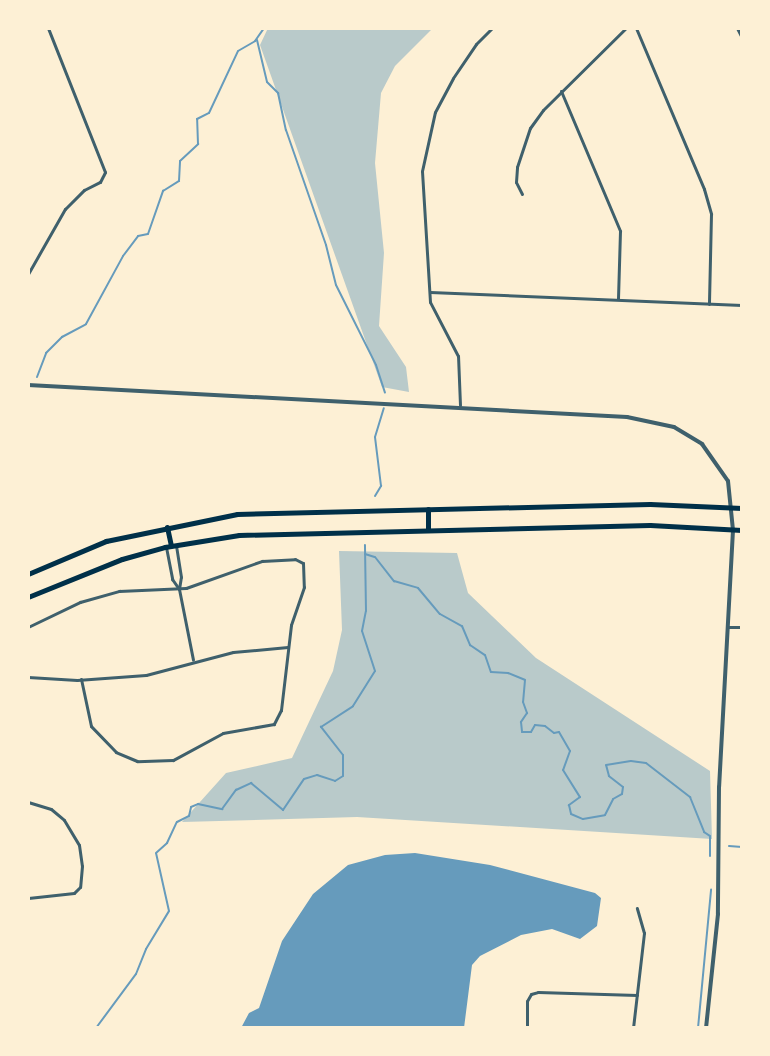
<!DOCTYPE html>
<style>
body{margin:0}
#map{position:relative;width:770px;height:1056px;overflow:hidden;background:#fdf0d5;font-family:"Noto Sans",sans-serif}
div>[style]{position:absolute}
.green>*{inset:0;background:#b9caca}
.water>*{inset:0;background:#669bbc}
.stream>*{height:2px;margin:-1px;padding:0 1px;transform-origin:1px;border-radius:1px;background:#669bbc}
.minor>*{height:3px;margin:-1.5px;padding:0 1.5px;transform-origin:1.5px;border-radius:1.5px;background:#3f606c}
.tertiary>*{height:4px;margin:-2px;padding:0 2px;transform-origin:2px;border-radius:2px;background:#3f606c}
.primary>*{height:5px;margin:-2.5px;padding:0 2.5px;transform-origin:2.5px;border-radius:2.5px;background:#003049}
span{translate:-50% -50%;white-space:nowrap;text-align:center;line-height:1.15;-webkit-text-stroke:7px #fdf0d5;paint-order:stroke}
.frame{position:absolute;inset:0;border:30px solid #fdf0d5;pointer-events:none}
</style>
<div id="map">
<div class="green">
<div style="clip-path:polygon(268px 28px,433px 28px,395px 66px,381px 93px,375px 163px,384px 253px,379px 326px,406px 367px,409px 392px,382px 387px,260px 45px)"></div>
<div style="clip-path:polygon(339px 551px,457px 553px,468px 593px,536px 658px,710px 771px,712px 839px,357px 817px,182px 822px,226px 773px,292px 758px,333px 671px,342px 630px)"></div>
</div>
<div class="water">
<div style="clip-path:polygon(415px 853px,490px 865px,595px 893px,601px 898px,597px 926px,580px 939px,552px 929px,521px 935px,480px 956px,472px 965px,464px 1028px,241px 1028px,249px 1013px,259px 1008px,282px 941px,313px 894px,348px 865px,385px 855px)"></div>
</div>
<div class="stream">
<div style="left:257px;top:40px;width:43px;rotate:76.6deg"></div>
<div style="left:267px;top:82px;width:16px;rotate:45deg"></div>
<div style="left:278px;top:93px;width:38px;rotate:78deg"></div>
<div style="left:286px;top:130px;width:122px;rotate:70.8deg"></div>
<div style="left:326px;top:245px;width:41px;rotate:76deg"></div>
<div style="left:336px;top:285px;width:89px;rotate:63.4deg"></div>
<div style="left:376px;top:365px;width:29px;rotate:72deg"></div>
<div style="left:37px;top:377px;width:26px;rotate:-69deg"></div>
<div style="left:46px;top:353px;width:23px;rotate:-45deg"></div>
<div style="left:62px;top:337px;width:27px;rotate:-28deg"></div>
<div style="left:86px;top:324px;width:77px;rotate:-61.4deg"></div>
<div style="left:123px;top:256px;width:25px;rotate:-53deg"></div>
<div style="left:138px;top:236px;width:10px;rotate:-11deg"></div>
<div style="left:148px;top:234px;width:46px;rotate:-70.8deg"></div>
<div style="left:163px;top:191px;width:19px;rotate:-32deg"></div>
<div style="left:179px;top:181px;width:20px;rotate:-87deg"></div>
<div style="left:180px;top:161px;width:25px;rotate:-43deg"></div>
<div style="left:198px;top:144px;width:25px;rotate:-92deg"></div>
<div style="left:197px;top:119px;width:13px;rotate:-27deg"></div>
<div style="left:209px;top:113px;width:68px;rotate:-64.9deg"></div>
<div style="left:238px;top:51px;width:20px;rotate:-30deg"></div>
<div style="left:255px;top:41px;width:16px;rotate:-55deg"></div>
<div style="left:28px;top:396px;width:2px;rotate:-63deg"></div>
<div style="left:375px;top:496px;width:12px;rotate:-59deg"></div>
<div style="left:381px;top:486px;width:49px;rotate:-97deg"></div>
<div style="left:375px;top:437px;width:30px;rotate:-73deg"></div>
<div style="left:365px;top:554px;width:10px;rotate:17deg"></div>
<div style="left:375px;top:557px;width:31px;rotate:52deg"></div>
<div style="left:394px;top:581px;width:25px;rotate:16deg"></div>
<div style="left:418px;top:588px;width:34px;rotate:50deg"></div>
<div style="left:440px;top:614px;width:25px;rotate:29deg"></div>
<div style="left:462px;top:626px;width:21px;rotate:67deg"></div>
<div style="left:470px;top:645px;width:18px;rotate:34deg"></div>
<div style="left:485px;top:655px;width:18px;rotate:71deg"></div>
<div style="left:491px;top:672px;width:17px;rotate:3deg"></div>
<div style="left:508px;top:673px;width:18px;rotate:22deg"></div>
<div style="left:525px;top:680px;width:22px;rotate:95deg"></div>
<div style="left:523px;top:702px;width:12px;rotate:70deg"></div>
<div style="left:527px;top:713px;width:11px;rotate:124deg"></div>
<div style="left:521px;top:722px;width:10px;rotate:84deg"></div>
<div style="left:522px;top:732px;width:9px"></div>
<div style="left:531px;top:732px;width:8px;rotate:-60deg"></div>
<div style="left:535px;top:725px;width:10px;rotate:6deg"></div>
<div style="left:545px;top:726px;width:11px;rotate:38deg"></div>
<div style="left:554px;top:733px;width:5px;rotate:-11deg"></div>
<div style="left:559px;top:732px;width:22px;rotate:60deg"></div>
<div style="left:570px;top:751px;width:20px;rotate:110deg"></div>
<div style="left:563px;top:770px;width:32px;rotate:58deg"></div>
<div style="left:580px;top:797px;width:14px;rotate:144deg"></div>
<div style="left:569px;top:805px;width:9px;rotate:77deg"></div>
<div style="left:571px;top:814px;width:13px;rotate:23deg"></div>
<div style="left:583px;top:819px;width:22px;rotate:-10deg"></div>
<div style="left:605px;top:815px;width:18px;rotate:-63deg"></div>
<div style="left:613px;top:799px;width:10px;rotate:-29deg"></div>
<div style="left:622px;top:794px;width:7px;rotate:-82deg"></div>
<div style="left:623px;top:787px;width:18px;rotate:-142deg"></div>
<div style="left:609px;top:776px;width:11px;rotate:-105deg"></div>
<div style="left:606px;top:765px;width:25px;rotate:-9deg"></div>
<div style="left:631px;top:761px;width:15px;rotate:8deg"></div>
<div style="left:646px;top:763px;width:56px;rotate:37.7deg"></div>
<div style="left:690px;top:797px;width:38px;rotate:68deg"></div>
<div style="left:704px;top:832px;width:7px;rotate:34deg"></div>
<div style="left:710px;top:836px;width:20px;rotate:90deg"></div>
<div style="left:729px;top:846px;width:13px;rotate:4deg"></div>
<div style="left:96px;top:1028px;width:67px;rotate:-53.5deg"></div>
<div style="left:136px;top:974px;width:27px;rotate:-68deg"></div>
<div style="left:146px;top:949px;width:44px;rotate:-58.8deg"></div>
<div style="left:169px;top:911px;width:59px;rotate:-102.6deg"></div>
<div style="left:156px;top:853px;width:15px;rotate:-42deg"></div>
<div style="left:167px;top:843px;width:23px;rotate:-65deg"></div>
<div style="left:177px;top:822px;width:13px;rotate:-27deg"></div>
<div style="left:189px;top:816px;width:9px;rotate:-77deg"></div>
<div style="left:191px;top:807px;width:8px;rotate:-23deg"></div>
<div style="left:198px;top:804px;width:25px;rotate:12deg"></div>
<div style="left:222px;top:809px;width:24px;rotate:-54deg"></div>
<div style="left:236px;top:790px;width:17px;rotate:-25deg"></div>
<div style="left:251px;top:783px;width:42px;rotate:40.2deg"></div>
<div style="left:283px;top:810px;width:37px;rotate:-56deg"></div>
<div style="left:304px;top:779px;width:14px;rotate:-17deg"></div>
<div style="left:317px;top:775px;width:19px;rotate:18deg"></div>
<div style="left:335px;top:781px;width:9px;rotate:-32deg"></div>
<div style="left:343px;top:776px;width:21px;rotate:-90deg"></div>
<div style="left:343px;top:755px;width:36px;rotate:-128deg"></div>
<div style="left:321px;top:727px;width:38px;rotate:-33deg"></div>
<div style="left:353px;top:706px;width:41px;rotate:-57.8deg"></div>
<div style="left:375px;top:671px;width:42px;rotate:-108deg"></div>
<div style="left:362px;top:631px;width:20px;rotate:-79deg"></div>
<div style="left:366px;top:611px;width:66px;rotate:-90.9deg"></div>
<div style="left:698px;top:1028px;width:139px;rotate:-84.6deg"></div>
</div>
<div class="minor">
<div style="left:636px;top:28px;width:175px;rotate:67.1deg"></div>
<div style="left:704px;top:189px;width:26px;rotate:74deg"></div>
<div style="left:711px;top:214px;width:90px;rotate:91.3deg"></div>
<div style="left:737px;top:28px;width:11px;rotate:63deg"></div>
<div style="left:561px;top:91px;width:152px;rotate:67.1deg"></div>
<div style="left:620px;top:231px;width:68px;rotate:91.7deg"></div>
<div style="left:522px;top:194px;width:13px;rotate:-117deg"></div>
<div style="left:516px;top:182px;width:15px;rotate:-86deg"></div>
<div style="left:517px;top:167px;width:41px;rotate:-71.6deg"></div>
<div style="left:530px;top:128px;width:22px;rotate:-54deg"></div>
<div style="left:543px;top:110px;width:117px;rotate:-44.7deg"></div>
<div style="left:28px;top:274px;width:75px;rotate:-60.4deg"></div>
<div style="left:65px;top:209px;width:27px;rotate:-45deg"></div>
<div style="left:84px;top:190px;width:18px;rotate:-27deg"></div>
<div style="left:100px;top:182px;width:11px;rotate:-63deg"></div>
<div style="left:105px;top:172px;width:155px;rotate:-111.6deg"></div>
<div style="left:430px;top:292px;width:312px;rotate:2.4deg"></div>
<div style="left:460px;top:405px;width:49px;rotate:-92.3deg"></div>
<div style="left:458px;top:356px;width:61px;rotate:-117.4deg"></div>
<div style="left:430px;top:302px;width:131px;rotate:-93.5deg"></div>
<div style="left:422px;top:171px;width:60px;rotate:-77.6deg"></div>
<div style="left:435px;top:112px;width:38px;rotate:-62deg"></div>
<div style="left:453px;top:78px;width:41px;rotate:-55.9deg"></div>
<div style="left:476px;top:44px;width:23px;rotate:-45deg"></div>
<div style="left:166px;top:547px;width:33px;rotate:79deg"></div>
<div style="left:172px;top:579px;width:12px;rotate:55deg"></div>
<div style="left:179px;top:589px;width:12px;rotate:-81deg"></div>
<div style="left:181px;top:577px;width:30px;rotate:-99deg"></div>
<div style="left:179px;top:589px;width:72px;rotate:78.8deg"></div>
<div style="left:28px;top:627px;width:58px;rotate:-25.7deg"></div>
<div style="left:80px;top:602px;width:41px;rotate:-15.8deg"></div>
<div style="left:119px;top:591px;width:67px;rotate:-2.6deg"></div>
<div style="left:186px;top:588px;width:81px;rotate:-19.6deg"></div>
<div style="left:262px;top:561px;width:33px;rotate:-3deg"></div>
<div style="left:295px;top:559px;width:9px;rotate:27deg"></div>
<div style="left:303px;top:563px;width:24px;rotate:88deg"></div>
<div style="left:304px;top:587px;width:40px;rotate:108.9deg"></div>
<div style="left:291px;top:625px;width:86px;rotate:96.7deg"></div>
<div style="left:281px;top:710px;width:16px;rotate:117deg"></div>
<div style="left:274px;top:724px;width:52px;rotate:170deg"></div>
<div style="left:223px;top:733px;width:57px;rotate:151.6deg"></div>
<div style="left:173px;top:760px;width:36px;rotate:178deg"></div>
<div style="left:137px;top:761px;width:23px;rotate:-157deg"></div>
<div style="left:116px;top:752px;width:36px;rotate:-134deg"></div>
<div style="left:91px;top:726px;width:48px;rotate:-102deg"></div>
<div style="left:727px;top:627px;width:15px"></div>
<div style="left:28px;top:677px;width:49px;rotate:3.5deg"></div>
<div style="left:77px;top:680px;width:69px;rotate:-4.1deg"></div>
<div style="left:146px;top:675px;width:90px;rotate:-14.8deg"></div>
<div style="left:233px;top:652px;width:55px;rotate:-5.2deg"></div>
<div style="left:28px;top:802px;width:24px;rotate:17deg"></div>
<div style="left:51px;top:809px;width:17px;rotate:40deg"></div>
<div style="left:64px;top:820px;width:29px;rotate:59deg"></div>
<div style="left:79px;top:845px;width:21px;rotate:82deg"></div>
<div style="left:82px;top:866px;width:21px;rotate:95deg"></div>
<div style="left:80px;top:887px;width:8px;rotate:135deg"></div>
<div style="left:74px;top:893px;width:46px;rotate:173.8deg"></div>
<div style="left:527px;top:1028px;width:27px;rotate:-90deg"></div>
<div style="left:527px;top:1001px;width:8px;rotate:-60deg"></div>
<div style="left:531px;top:994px;width:7px;rotate:-16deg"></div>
<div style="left:538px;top:992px;width:99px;rotate:1.7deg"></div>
<div style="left:633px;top:1028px;width:96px;rotate:-83.4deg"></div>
<div style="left:644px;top:933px;width:26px;rotate:-106deg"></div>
</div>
<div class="tertiary">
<div style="left:28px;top:385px;width:600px;rotate:3.06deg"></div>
<div style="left:627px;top:417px;width:48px;rotate:12deg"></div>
<div style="left:674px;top:427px;width:33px;rotate:31deg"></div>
<div style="left:702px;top:444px;width:45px;rotate:54.9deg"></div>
<div style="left:728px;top:481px;width:49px;rotate:84.2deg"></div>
<div style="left:733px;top:530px;width:257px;rotate:93.1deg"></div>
<div style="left:719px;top:787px;width:127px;rotate:90.5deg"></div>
<div style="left:718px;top:914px;width:115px;rotate:96deg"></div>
</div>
<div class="primary">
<div style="left:167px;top:527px;width:19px;rotate:78deg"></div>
<div style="left:428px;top:528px;width:19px;rotate:-90deg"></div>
<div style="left:28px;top:574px;width:85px;rotate:-22.9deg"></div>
<div style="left:106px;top:541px;width:134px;rotate:-11.6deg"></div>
<div style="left:237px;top:514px;width:413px;rotate:-1.4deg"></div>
<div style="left:650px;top:504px;width:92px;rotate:2.5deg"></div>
<div style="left:28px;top:597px;width:101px;rotate:-22deg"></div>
<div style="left:122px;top:559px;width:45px;rotate:-15.6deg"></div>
<div style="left:165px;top:547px;width:75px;rotate:-9.2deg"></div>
<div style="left:239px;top:535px;width:411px;rotate:-1.4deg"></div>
<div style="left:650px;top:525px;width:92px;rotate:3.1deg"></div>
</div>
<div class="frame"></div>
</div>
